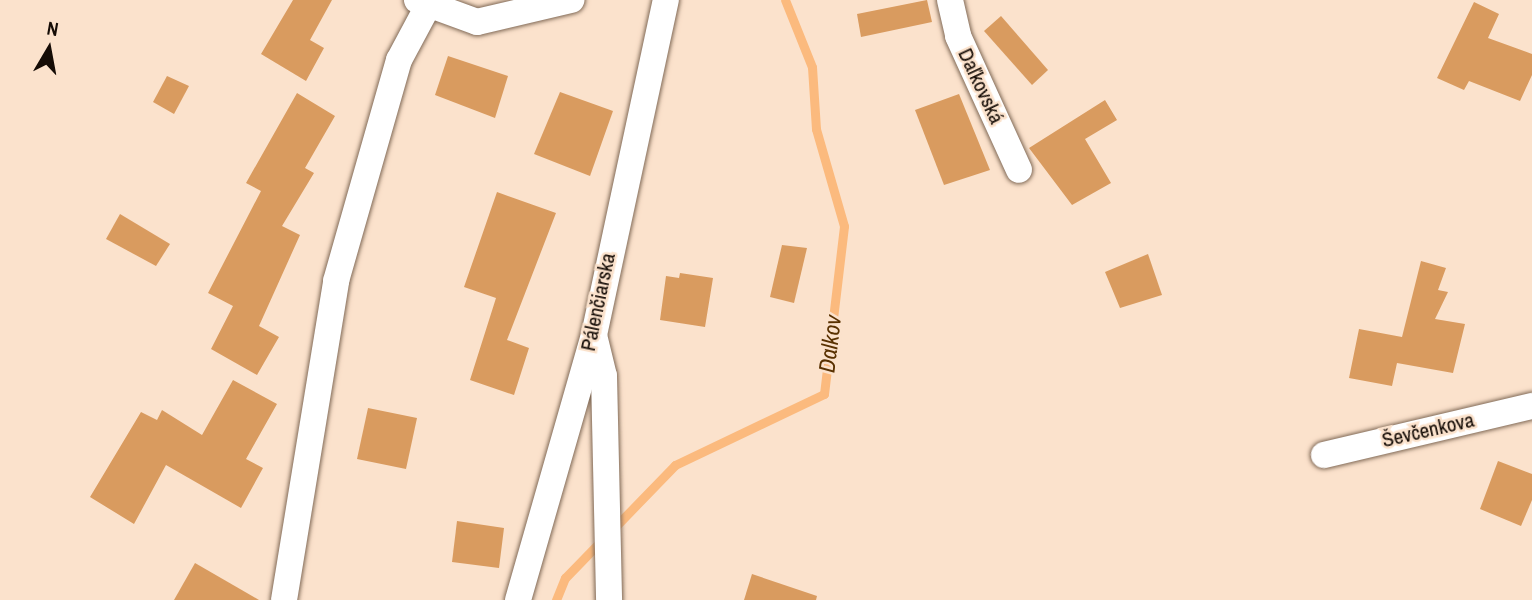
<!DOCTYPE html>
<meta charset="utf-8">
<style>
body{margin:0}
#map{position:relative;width:1532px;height:600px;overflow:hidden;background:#fbe2cc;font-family:"Archivo Narrow",sans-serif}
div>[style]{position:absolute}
.stream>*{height:9px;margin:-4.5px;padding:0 4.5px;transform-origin:4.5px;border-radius:4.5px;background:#fbba7e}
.building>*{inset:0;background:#d99b5f}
.roads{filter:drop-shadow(0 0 2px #816a57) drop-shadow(0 0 2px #816a57)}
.minor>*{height:26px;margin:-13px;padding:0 13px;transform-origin:13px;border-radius:13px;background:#fff}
span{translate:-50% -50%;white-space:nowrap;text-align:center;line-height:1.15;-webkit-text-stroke:5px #fbe2cc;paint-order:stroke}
.street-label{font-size:21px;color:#150c06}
.water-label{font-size:23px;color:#593100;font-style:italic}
.north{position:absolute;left:14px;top:14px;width:70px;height:70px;-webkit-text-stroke:5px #fbe2cc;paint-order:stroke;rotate:10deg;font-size:19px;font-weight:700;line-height:28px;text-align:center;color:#150c06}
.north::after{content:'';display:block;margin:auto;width:24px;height:32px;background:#150c06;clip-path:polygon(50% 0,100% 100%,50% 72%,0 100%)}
</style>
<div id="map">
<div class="stream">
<div style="left:613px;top:529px;width:89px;rotate:-45.9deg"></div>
<div style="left:675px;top:465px;width:165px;rotate:-25.5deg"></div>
<div style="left:824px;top:394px;width:169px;rotate:-83.2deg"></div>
<div style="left:844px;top:226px;width:101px;rotate:-106.1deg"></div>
<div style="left:816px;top:129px;width:62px;rotate:-93.7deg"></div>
<div style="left:812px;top:67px;width:72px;rotate:-111.9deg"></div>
<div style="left:556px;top:600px;width:24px;rotate:-68deg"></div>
<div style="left:565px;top:578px;width:52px;rotate:-45.8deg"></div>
</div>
<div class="building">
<div style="clip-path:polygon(293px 0,332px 0,310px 40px,324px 48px,306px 81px,261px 54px)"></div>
<div style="clip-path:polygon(927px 0,932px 22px,861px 37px,857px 14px)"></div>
<div style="clip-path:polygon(1474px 2px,1499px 14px,1488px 38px,1532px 54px,1532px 75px,1520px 101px,1469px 81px,1464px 90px,1437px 78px)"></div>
<div style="clip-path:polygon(1001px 16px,1048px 70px,1032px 85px,984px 31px)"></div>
<div style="clip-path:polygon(448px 56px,508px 76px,495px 118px,435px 95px)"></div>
<div style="clip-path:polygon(167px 76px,189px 86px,174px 114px,153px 102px)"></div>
<div style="clip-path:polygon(560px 92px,613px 111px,590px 176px,534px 154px)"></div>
<div style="clip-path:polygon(297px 93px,335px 116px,305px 168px,314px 173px,282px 226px,300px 235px,259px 326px,279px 337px,257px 375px,211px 349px,233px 306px,208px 293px,261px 191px,246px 183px)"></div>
<div style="clip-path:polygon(959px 94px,990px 170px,944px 185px,915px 110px)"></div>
<div style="clip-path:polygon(1105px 100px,1117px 120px,1085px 139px,1111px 183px,1072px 205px,1029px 148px)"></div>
<div style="clip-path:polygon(497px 192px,556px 213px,507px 340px,529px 348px,514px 395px,470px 380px,496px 298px,464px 287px)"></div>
<div style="clip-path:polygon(120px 214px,170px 244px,156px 266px,106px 239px)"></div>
<div style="clip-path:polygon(782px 245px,807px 248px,794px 303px,770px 297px)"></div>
<div style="clip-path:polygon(1148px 254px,1162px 295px,1120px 308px,1105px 272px)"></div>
<div style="clip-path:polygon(1421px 261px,1446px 268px,1438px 290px,1448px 292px,1435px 319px,1465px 324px,1453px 373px,1397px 363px,1392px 386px,1349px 378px,1359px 329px,1402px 337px)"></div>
<div style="clip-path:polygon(680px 273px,713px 278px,705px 327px,660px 320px,666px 276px,679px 278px)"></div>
<div style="clip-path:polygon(233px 380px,277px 404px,246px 459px,263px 468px,241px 508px,166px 465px,134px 524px,90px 497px,141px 412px,157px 420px,162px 410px,202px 435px)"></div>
<div style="clip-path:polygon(368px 408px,417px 418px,406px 469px,357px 459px)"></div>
<div style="clip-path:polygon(1498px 461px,1532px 474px,1532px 500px,1521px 526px,1480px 509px)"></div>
<div style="clip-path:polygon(457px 521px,504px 528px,499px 568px,452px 562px)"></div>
<div style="clip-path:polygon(195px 563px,259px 600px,174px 600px)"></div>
<div style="clip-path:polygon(752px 574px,817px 596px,816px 600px,744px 600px)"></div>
</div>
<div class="roads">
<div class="minor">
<div style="left:417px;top:0;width:64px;rotate:20.1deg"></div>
<div style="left:477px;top:22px;width:97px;rotate:-13.2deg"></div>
<div style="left:950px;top:0;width:37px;rotate:77deg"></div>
<div style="left:958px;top:36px;width:147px;rotate:65.5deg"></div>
<div style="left:594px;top:335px;width:42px;rotate:76.3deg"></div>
<div style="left:604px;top:376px;width:224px;rotate:88.7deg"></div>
<div style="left:1324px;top:455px;width:214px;rotate:-13.3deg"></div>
<div style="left:284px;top:600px;width:323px;rotate:-80.7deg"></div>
<div style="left:336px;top:281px;width:230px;rotate:-74.1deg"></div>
<div style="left:399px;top:60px;width:68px;rotate:-61.9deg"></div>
<div style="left:518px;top:600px;width:276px;rotate:-74deg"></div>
<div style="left:594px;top:335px;width:343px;rotate:-77.9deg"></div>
</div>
</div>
<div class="street-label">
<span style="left:981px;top:86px;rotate:65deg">Daľkovská</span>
<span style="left:598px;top:302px;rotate:-78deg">Pálenčiarska</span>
<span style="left:1428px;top:430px;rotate:-13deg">Ševčenkova</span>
</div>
<div class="water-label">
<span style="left:830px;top:344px;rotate:-83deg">Dalkov</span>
</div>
<div class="north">N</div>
</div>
